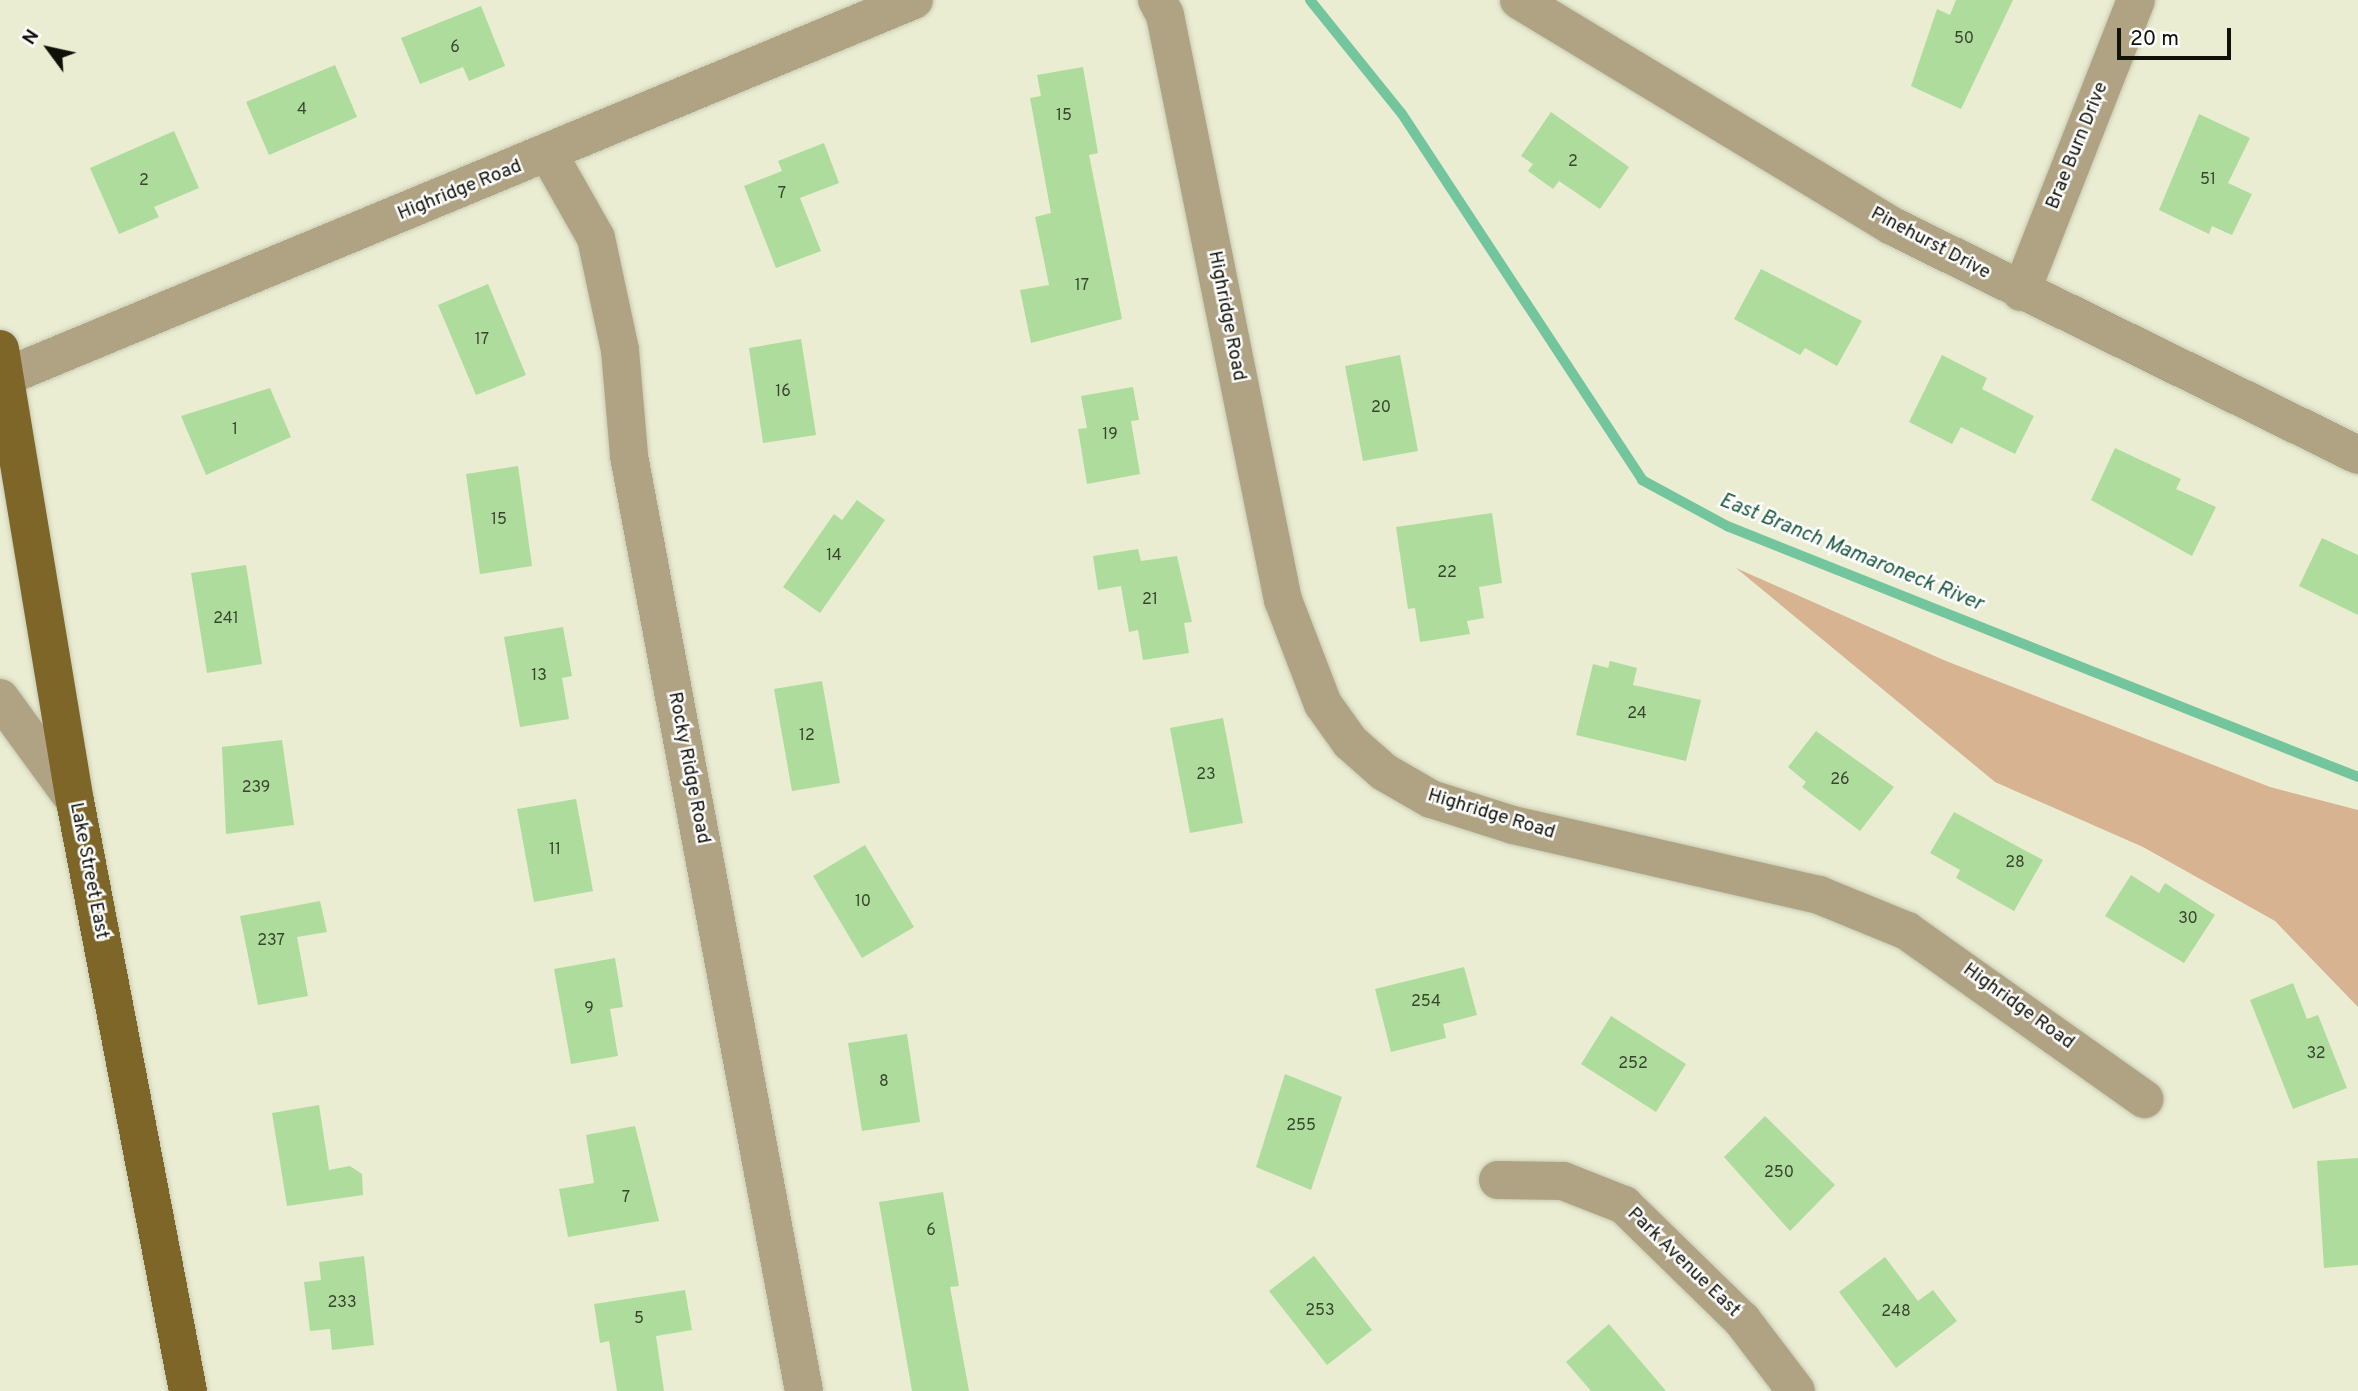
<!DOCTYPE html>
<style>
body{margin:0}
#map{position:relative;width:2358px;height:1391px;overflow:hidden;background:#eaedd2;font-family:Overpass,sans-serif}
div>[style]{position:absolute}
.green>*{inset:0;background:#d7b392}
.stream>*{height:10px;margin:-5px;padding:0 5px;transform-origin:5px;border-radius:5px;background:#73c59d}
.building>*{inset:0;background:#aedc9c}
.roads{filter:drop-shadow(0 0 2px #c7cab2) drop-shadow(0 0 2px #c7cab2)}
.minor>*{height:38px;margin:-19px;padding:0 19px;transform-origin:19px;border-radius:19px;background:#afa384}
.major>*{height:38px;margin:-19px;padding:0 19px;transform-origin:19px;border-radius:19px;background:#7d6628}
span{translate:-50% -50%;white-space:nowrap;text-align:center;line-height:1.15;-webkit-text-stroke:5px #fff;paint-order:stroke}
.number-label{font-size:16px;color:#38442d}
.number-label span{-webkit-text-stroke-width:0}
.street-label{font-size:19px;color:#101108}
.water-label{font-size:21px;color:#1d5b40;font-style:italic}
.north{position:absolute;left:14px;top:14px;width:70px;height:70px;-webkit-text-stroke:5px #fff;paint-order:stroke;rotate:303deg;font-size:19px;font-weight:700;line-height:28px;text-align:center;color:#101108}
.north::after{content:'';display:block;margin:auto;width:24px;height:32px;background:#101108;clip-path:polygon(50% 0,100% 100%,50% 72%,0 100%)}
.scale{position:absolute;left:2117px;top:28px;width:114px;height:32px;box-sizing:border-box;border:4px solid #101108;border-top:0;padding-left:9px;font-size:21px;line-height:24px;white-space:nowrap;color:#101108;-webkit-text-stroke:5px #fff;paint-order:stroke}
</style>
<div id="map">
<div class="green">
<div style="clip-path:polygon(1736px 568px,1946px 661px,2270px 787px,2358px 810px,2358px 1007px,2275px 921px,2143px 847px,1995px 782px)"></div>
</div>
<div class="stream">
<div style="left:1310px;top:0;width:146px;rotate:51.1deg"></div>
<div style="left:1402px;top:114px;width:438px;rotate:56.7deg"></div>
<div style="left:1642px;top:480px;width:97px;rotate:28.4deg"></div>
<div style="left:1727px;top:526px;width:679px;rotate:21.69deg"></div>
</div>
<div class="building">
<div style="clip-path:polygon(1956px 0,2013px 0,1961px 109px,1911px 86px,1937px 9px,1950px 15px)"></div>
<div style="clip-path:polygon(481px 6px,505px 66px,469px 81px,463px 67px,420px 84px,401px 38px)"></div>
<div style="clip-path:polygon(335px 65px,357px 117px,269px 155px,246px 102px)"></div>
<div style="clip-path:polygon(1083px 67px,1098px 153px,1089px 155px,1122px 319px,1031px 343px,1020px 290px,1049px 285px,1035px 217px,1051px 213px,1030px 98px,1041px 96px,1037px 75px)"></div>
<div style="clip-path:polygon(1551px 112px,1629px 167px,1600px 209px,1559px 181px,1553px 189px,1528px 171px,1533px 164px,1521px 156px)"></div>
<div style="clip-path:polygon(2199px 114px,2250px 138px,2228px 183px,2252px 194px,2232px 235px,2212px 226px,2209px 234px,2159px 210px)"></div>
<div style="clip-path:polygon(174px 131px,199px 188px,154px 207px,159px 217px,119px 234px,90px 168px)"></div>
<div style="clip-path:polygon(824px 143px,839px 183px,800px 198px,821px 251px,776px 268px,744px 186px,782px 171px,778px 161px)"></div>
<div style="clip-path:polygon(1761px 269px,1862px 321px,1837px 366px,1805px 348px,1800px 355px,1734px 319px)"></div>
<div style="clip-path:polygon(488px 284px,526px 375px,476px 395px,438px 305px)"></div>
<div style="clip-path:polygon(801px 339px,816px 435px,763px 443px,749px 348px)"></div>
<div style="clip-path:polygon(1400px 355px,1418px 451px,1363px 461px,1345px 366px)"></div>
<div style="clip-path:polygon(1942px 355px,1987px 378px,1982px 389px,2034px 416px,2015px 454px,1961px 427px,1952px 444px,1909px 422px)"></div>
<div style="clip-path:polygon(1133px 387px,1139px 420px,1131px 421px,1140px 474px,1087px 484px,1078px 429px,1087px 428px,1081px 396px)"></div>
<div style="clip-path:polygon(270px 388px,291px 437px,206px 475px,181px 416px)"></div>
<div style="clip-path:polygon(2115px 448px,2181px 479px,2176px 489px,2216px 507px,2192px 556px,2091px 500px)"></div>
<div style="clip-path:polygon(518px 466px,532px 566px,480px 574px,466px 474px)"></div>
<div style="clip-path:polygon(857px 500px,885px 520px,820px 613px,783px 587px,834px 514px,842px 520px)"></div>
<div style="clip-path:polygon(1492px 513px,1502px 583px,1479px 587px,1484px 618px,1467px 621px,1470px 634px,1420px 642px,1415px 608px,1408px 609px,1396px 527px)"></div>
<div style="clip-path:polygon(2322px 538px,2358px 555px,2358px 615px,2299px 586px)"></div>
<div style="clip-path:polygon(1138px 549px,1141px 561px,1177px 556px,1192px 622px,1184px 623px,1189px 653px,1143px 660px,1138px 630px,1129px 632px,1121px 586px,1098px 590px,1093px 556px)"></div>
<div style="clip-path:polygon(246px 565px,262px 664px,207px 673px,191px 573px)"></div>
<div style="clip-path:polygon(563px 627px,572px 676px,562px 678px,569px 719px,520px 727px,504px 637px)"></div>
<div style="clip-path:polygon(1610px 661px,1637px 668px,1633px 685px,1701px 700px,1686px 761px,1576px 735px,1593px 664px,1608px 668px)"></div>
<div style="clip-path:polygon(822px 681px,840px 783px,792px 791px,774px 689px)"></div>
<div style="clip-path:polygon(1223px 718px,1243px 823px,1190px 833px,1170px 728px)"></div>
<div style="clip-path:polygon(1816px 731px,1894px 787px,1860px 831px,1802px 787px,1806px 782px,1788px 767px)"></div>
<div style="clip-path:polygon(282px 740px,294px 825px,226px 834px,222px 747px)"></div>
<div style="clip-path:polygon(576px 799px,593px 891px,534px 902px,517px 809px)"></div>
<div style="clip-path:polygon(1954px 812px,2043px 860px,2014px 911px,1956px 878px,1960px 870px,1930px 853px)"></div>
<div style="clip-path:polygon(865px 845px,914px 927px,862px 958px,813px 876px)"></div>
<div style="clip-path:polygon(2131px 875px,2159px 893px,2165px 883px,2215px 915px,2184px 963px,2105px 916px)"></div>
<div style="clip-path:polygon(320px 901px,327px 932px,297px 937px,308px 996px,258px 1005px,240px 916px)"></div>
<div style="clip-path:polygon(615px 958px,623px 1007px,610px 1009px,618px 1056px,571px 1064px,554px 969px)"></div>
<div style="clip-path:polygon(1464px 967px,1477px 1015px,1443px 1024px,1446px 1038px,1391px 1052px,1375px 989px)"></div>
<div style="clip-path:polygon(2293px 983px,2307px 1019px,2318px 1015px,2347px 1088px,2293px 1109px,2250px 1000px)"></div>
<div style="clip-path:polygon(1611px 1016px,1686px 1064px,1656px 1112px,1581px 1064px)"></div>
<div style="clip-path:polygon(907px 1034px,920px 1122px,862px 1131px,848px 1043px)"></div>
<div style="clip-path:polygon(1285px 1074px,1342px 1097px,1311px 1190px,1256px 1167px)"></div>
<div style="clip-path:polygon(319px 1105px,329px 1170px,350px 1166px,362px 1174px,363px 1195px,287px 1206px,272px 1113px)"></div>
<div style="clip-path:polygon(1765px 1116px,1835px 1185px,1790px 1231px,1724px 1157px)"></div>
<div style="clip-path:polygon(635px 1126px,659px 1221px,568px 1237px,559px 1189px,594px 1183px,586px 1135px)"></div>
<div style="clip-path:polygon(2358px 1158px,2358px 1265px,2324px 1268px,2317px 1161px)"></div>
<div style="clip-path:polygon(943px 1192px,959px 1286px,950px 1287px,969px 1391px,912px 1391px,879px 1202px)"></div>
<div style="clip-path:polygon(364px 1256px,374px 1345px,332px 1350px,330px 1329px,310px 1331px,304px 1282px,321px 1280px,319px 1262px)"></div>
<div style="clip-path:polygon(1314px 1256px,1372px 1330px,1327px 1365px,1269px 1291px)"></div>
<div style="clip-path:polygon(1885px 1257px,1918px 1301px,1933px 1290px,1957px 1321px,1896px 1368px,1839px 1292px)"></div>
<div style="clip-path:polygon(685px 1290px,692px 1330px,656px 1336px,664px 1391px,617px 1391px,609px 1341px,600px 1343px,594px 1304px)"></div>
<div style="clip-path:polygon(1609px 1324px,1666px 1391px,1591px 1391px,1566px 1362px)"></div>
</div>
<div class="roads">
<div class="minor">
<div style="left:1157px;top:0;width:17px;rotate:62deg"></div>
<div style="left:1165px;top:15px;width:597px;rotate:78.6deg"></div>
<div style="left:1283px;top:600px;width:111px;rotate:69deg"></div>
<div style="left:1323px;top:704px;width:47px;rotate:54.6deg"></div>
<div style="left:1350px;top:742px;width:45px;rotate:41.4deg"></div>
<div style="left:1384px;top:772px;width:54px;rotate:29.9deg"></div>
<div style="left:1431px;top:799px;width:86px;rotate:17.6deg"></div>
<div style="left:1513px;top:825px;width:314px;rotate:12.9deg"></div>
<div style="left:1819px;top:895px;width:95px;rotate:22.2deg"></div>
<div style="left:1907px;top:931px;width:291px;rotate:35.3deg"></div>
<div style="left:1519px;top:0;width:436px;rotate:31.2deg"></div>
<div style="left:1892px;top:226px;width:519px;rotate:26.17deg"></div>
<div style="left:549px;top:155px;width:95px;rotate:60.5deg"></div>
<div style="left:596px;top:238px;width:115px;rotate:77.9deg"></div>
<div style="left:620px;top:350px;width:106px;rotate:85.1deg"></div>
<div style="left:629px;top:456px;width:951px;rotate:79.4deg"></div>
<div style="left:2021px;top:292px;width:314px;rotate:-68.5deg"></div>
<div style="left:5px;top:377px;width:984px;rotate:-22.53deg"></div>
<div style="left:0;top:698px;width:127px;rotate:53.9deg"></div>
<div style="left:1498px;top:1180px;width:65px;rotate:0.9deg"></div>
<div style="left:1563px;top:1181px;width:66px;rotate:21.5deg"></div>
<div style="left:1624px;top:1205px;width:165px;rotate:44.3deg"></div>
<div style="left:1742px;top:1320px;width:89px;rotate:52.7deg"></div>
</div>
<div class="major">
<div style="left:0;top:349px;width:458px;rotate:80.6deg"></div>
<div style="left:75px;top:801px;width:601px;rotate:79.16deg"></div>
</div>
</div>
<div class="number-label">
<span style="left:1964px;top:39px">50</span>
<span style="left:455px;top:48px">6</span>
<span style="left:302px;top:110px">4</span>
<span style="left:1064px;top:116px">15</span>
<span style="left:1573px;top:162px">2</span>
<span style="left:2208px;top:180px">51</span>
<span style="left:144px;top:181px">2</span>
<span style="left:782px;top:194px">7</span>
<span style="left:1082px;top:286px">17</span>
<span style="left:482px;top:340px">17</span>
<span style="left:783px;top:392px">16</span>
<span style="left:1381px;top:408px">20</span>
<span style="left:235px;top:430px">1</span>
<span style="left:1110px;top:435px">19</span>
<span style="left:499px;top:520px">15</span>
<span style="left:834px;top:556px">14</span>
<span style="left:1447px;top:573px">22</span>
<span style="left:1150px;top:600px">21</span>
<span style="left:226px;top:619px">241</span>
<span style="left:539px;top:676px">13</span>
<span style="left:1637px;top:714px">24</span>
<span style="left:807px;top:736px">12</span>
<span style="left:1206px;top:775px">23</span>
<span style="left:1840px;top:780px">26</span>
<span style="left:256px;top:788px">239</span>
<span style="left:555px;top:850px">11</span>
<span style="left:2015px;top:863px">28</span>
<span style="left:863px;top:902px">10</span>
<span style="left:2188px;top:919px">30</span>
<span style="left:271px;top:941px">237</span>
<span style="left:1426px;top:1002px">254</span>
<span style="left:589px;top:1009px">9</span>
<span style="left:2316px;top:1054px">32</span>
<span style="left:1633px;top:1064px">252</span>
<span style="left:884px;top:1082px">8</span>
<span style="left:1301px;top:1126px">255</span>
<span style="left:1779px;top:1173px">250</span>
<span style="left:626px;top:1198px">7</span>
<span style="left:931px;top:1231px">6</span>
<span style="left:342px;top:1303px">233</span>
<span style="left:1320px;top:1311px">253</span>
<span style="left:1896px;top:1312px">248</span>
<span style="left:639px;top:1319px">5</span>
</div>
<div class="street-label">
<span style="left:2078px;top:146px;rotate:-68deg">Brae Burn Drive</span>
<span style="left:460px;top:191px;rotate:-22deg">Highridge Road</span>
<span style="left:1930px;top:244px;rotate:28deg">Pinehurst Drive</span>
<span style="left:1226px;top:316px;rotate:79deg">Highridge Road</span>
<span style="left:688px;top:768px;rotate:79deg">Rocky Ridge Road</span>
<span style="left:1491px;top:815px;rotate:17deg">Highridge Road</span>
<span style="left:88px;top:871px;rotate:79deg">Lake Street East</span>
<span style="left:2018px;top:1007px;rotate:36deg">Highridge Road</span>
<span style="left:1683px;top:1263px;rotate:44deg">Park Avenue East</span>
</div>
<div class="water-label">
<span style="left:1851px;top:553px;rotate:22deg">East Branch Mamaroneck River</span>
</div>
<div class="north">N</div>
<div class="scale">20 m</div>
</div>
